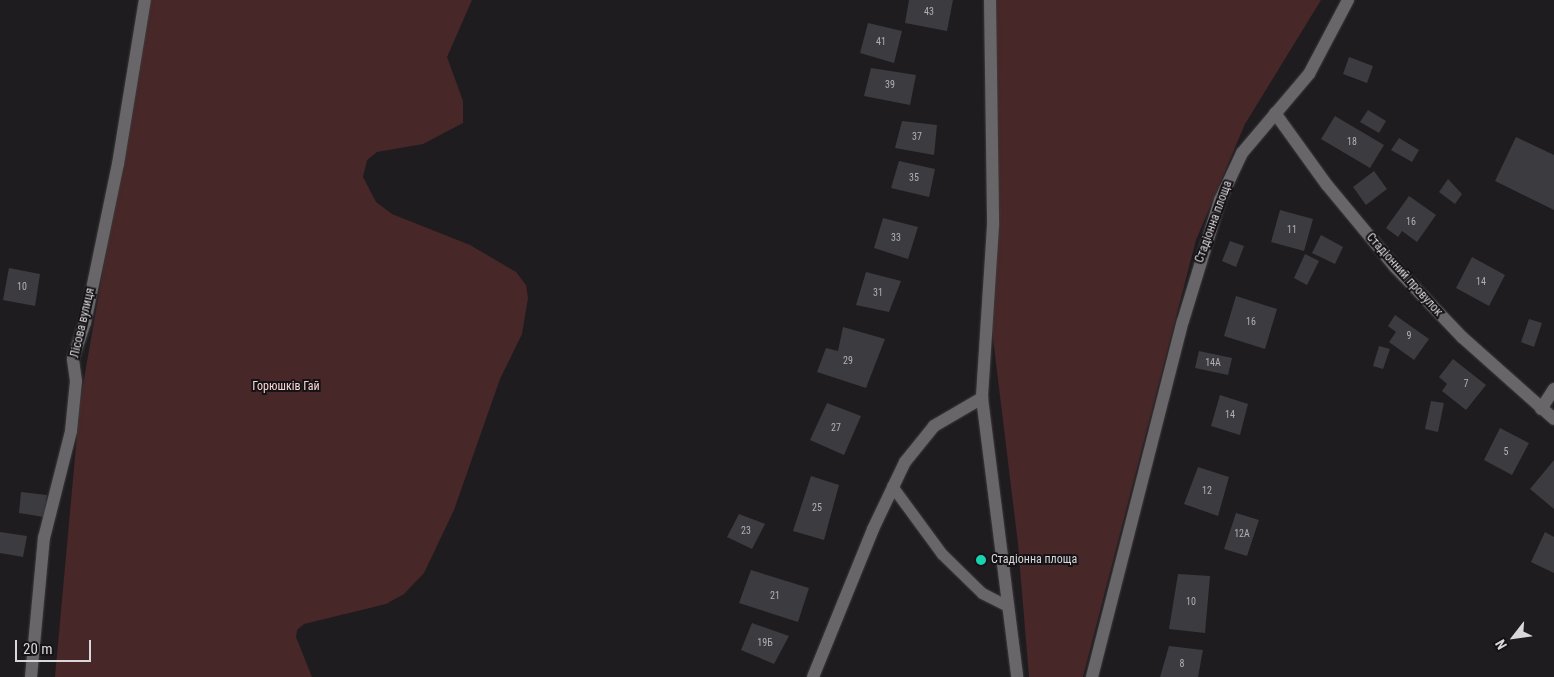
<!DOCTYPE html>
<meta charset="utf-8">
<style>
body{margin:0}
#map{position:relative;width:1554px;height:677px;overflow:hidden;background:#1f1c1f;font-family:"Roboto Condensed",sans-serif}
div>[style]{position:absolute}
.green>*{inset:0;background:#472728}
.building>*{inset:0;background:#3c3b40}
.roads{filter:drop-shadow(0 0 1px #3b393b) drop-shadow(0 0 1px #3b393b)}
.lane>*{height:11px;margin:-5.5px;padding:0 5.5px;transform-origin:5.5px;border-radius:5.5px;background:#696669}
.street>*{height:12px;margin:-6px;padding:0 6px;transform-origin:6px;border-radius:6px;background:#696669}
.dots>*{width:14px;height:14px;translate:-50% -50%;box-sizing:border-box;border:2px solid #161316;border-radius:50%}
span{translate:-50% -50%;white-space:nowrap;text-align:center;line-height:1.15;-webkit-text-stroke:4px #161316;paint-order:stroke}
.number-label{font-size:10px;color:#b2b0b3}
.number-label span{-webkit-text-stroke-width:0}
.street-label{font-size:12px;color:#d9d7d9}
.park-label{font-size:12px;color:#fbd6d5}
.poi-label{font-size:12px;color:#d9d7d9}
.left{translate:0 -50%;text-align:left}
.north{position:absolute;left:1489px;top:612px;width:50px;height:50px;-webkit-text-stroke:4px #161316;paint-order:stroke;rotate:240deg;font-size:14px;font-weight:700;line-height:20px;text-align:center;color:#d9d7d9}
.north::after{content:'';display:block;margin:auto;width:18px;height:22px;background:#d9d7d9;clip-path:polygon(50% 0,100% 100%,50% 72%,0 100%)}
.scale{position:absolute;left:15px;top:640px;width:76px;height:22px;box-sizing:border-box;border:2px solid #d9d7d9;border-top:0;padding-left:6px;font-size:15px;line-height:18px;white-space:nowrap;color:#d9d7d9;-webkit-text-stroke:4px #161316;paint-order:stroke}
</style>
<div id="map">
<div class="green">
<div style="clip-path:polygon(145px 0,472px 0,447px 57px,463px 101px,463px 123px,423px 144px,377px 152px,367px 160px,363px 177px,376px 202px,392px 214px,470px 245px,516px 272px,526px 285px,528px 298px,522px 334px,500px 379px,454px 510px,424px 573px,404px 594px,386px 604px,304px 624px,297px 630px,296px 637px,312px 677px,55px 677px,80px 402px,139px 63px)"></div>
<div style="clip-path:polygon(995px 0,1321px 0,1245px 124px,1196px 240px,1083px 677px,1029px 677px,1018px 544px,991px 322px)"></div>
</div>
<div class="building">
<div style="clip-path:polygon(909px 0,953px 0,947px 31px,905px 23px)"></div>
<div style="clip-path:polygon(868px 23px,902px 31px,894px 63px,860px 53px)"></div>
<div style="clip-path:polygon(1349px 57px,1373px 66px,1367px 83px,1343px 74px)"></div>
<div style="clip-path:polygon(871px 68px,916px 75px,910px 105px,864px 96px)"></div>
<div style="clip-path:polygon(1368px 110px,1386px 121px,1379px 133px,1360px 122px)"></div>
<div style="clip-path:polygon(1335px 116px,1384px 145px,1370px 168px,1321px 139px)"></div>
<div style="clip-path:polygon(902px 121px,937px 125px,934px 155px,895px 148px)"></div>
<div style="clip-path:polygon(1516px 137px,1554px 155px,1554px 210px,1495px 181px)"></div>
<div style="clip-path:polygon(1399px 138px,1419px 150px,1412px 162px,1391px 150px)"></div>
<div style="clip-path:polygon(899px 161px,935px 169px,929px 197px,891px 188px)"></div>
<div style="clip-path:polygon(1374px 171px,1387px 189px,1366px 205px,1353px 187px)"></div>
<div style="clip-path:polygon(1448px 179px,1462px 194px,1455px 204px,1439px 192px)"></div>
<div style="clip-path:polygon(1409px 196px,1436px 215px,1417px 242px,1402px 231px,1398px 237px,1386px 228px)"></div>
<div style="clip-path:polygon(1280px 210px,1313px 219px,1304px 251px,1271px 242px)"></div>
<div style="clip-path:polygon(883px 218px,918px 227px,908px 259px,874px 248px)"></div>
<div style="clip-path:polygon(1321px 235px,1343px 247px,1335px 264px,1312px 253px)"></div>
<div style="clip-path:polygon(1230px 241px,1244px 246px,1236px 267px,1222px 261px)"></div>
<div style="clip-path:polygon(1305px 254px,1319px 261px,1307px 285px,1294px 278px)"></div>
<div style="clip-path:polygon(1472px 257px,1505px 275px,1489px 306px,1456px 288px)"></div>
<div style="clip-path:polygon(9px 268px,40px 274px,35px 306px,3px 300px)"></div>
<div style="clip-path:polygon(866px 272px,901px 281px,889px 312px,856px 305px)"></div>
<div style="clip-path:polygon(1236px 296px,1277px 309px,1265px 349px,1224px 336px)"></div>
<div style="clip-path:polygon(1395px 315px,1429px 339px,1414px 360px,1389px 342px,1396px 332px,1388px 326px)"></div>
<div style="clip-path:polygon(1529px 319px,1542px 323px,1534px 347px,1521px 342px)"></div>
<div style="clip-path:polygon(843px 327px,885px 339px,866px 388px,817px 372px,826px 348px,838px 351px)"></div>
<div style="clip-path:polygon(1379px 346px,1390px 349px,1383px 369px,1373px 366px)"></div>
<div style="clip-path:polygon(1199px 351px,1232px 358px,1228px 375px,1195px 368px)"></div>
<div style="clip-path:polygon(1453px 359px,1486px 385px,1466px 410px,1442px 391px,1447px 384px,1439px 377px)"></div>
<div style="clip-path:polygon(1220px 395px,1248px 404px,1240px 435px,1211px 426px)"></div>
<div style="clip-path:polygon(1431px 401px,1444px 403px,1438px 432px,1425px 429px)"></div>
<div style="clip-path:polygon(827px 403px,861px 416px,844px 455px,810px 440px)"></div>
<div style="clip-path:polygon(1500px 428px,1529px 443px,1512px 475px,1484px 460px)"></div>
<div style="clip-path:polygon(1554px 460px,1554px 509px,1530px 489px)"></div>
<div style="clip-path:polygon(1198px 467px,1229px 477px,1218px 516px,1184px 504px)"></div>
<div style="clip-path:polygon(811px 476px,839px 485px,824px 540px,793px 531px)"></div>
<div style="clip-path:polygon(21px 492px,47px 495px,44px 517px,19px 513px)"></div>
<div style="clip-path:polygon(1236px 513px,1259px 520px,1247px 556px,1224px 549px)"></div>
<div style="clip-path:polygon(739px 514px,765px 524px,752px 549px,727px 537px)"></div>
<div style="clip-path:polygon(0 532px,27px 536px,23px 557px,0 553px)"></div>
<div style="clip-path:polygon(1545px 532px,1554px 537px,1554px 573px,1531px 562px)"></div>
<div style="clip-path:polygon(751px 570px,809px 588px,798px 622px,739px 603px)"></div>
<div style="clip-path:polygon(1178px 574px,1210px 576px,1205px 633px,1169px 629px)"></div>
<div style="clip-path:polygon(752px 623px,789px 636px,774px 664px,741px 650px)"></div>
<div style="clip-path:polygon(1169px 646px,1203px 650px,1198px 677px,1160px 677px)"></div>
</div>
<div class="roads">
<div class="lane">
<div style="left:892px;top:486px;width:84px;rotate:53.7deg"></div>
<div style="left:942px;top:554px;width:56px;rotate:44.3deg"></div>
<div style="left:982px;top:593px;width:29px;rotate:27deg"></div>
</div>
<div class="street">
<div style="left:990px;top:0;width:226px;rotate:89.2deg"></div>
<div style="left:993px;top:226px;width:172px;rotate:93.7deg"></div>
<div style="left:982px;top:398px;width:281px;rotate:82.8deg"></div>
<div style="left:1275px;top:113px;width:89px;rotate:54.2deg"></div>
<div style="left:1327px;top:185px;width:107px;rotate:50.3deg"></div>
<div style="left:1395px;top:267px;width:97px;rotate:46.3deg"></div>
<div style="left:1462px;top:337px;width:123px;rotate:41.7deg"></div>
<div style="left:1541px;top:409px;width:24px;rotate:-57deg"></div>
<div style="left:31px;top:677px;width:140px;rotate:-84.7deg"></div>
<div style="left:44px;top:538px;width:110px;rotate:-75.8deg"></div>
<div style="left:71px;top:431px;width:50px;rotate:-84.3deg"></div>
<div style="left:76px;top:381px;width:22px;rotate:-98deg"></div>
<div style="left:73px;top:359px;width:38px;rotate:-72deg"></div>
<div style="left:85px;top:323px;width:162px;rotate:-78.3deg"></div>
<div style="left:118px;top:164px;width:166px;rotate:-80.7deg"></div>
<div style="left:813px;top:677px;width:160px;rotate:-67.9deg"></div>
<div style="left:873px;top:529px;width:74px;rotate:-64.5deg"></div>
<div style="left:905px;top:462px;width:46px;rotate:-51.1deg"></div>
<div style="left:934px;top:426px;width:56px;rotate:-30.3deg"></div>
<div style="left:1092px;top:677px;width:367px;rotate:-75.7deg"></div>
<div style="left:1183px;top:321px;width:127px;rotate:-73deg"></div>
<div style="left:1220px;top:200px;width:52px;rotate:-64.9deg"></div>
<div style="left:1242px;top:153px;width:104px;rotate:-49.7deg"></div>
<div style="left:1309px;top:74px;width:84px;rotate:-62.2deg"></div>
</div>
</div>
<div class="dots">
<div style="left:981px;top:560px;background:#17d5b2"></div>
</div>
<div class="number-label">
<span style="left:929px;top:12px">43</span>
<span style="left:881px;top:42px">41</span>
<span style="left:890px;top:85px">39</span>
<span style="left:917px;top:137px">37</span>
<span style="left:1352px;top:142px">18</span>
<span style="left:914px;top:178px">35</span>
<span style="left:1411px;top:222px">16</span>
<span style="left:1292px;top:230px">11</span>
<span style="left:896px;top:238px">33</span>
<span style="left:1481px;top:282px">14</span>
<span style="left:22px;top:287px">10</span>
<span style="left:878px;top:293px">31</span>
<span style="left:1251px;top:322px">16</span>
<span style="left:1409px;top:336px">9</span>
<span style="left:848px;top:361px">29</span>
<span style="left:1213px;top:363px">14А</span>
<span style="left:1466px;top:384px">7</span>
<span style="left:1230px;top:415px">14</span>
<span style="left:836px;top:428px">27</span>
<span style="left:1506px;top:452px">5</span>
<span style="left:1207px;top:491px">12</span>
<span style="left:817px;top:508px">25</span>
<span style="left:746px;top:531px">23</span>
<span style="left:1242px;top:534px">12А</span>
<span style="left:775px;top:596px">21</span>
<span style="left:1191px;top:602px">10</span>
<span style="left:765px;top:643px">19Б</span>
<span style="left:1182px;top:664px">8</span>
</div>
<div class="street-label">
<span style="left:1214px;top:222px;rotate:-70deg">Стадіонна площа</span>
<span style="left:1404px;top:275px;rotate:48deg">Стадіонний провулок</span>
<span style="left:83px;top:323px;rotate:-77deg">Лісова вулиця</span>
</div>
<div class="park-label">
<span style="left:286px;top:387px">Горюшків Гай</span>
</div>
<div class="poi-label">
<span class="left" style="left:991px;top:560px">Стадіонна площа</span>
</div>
<div class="north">N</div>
<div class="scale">20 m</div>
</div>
